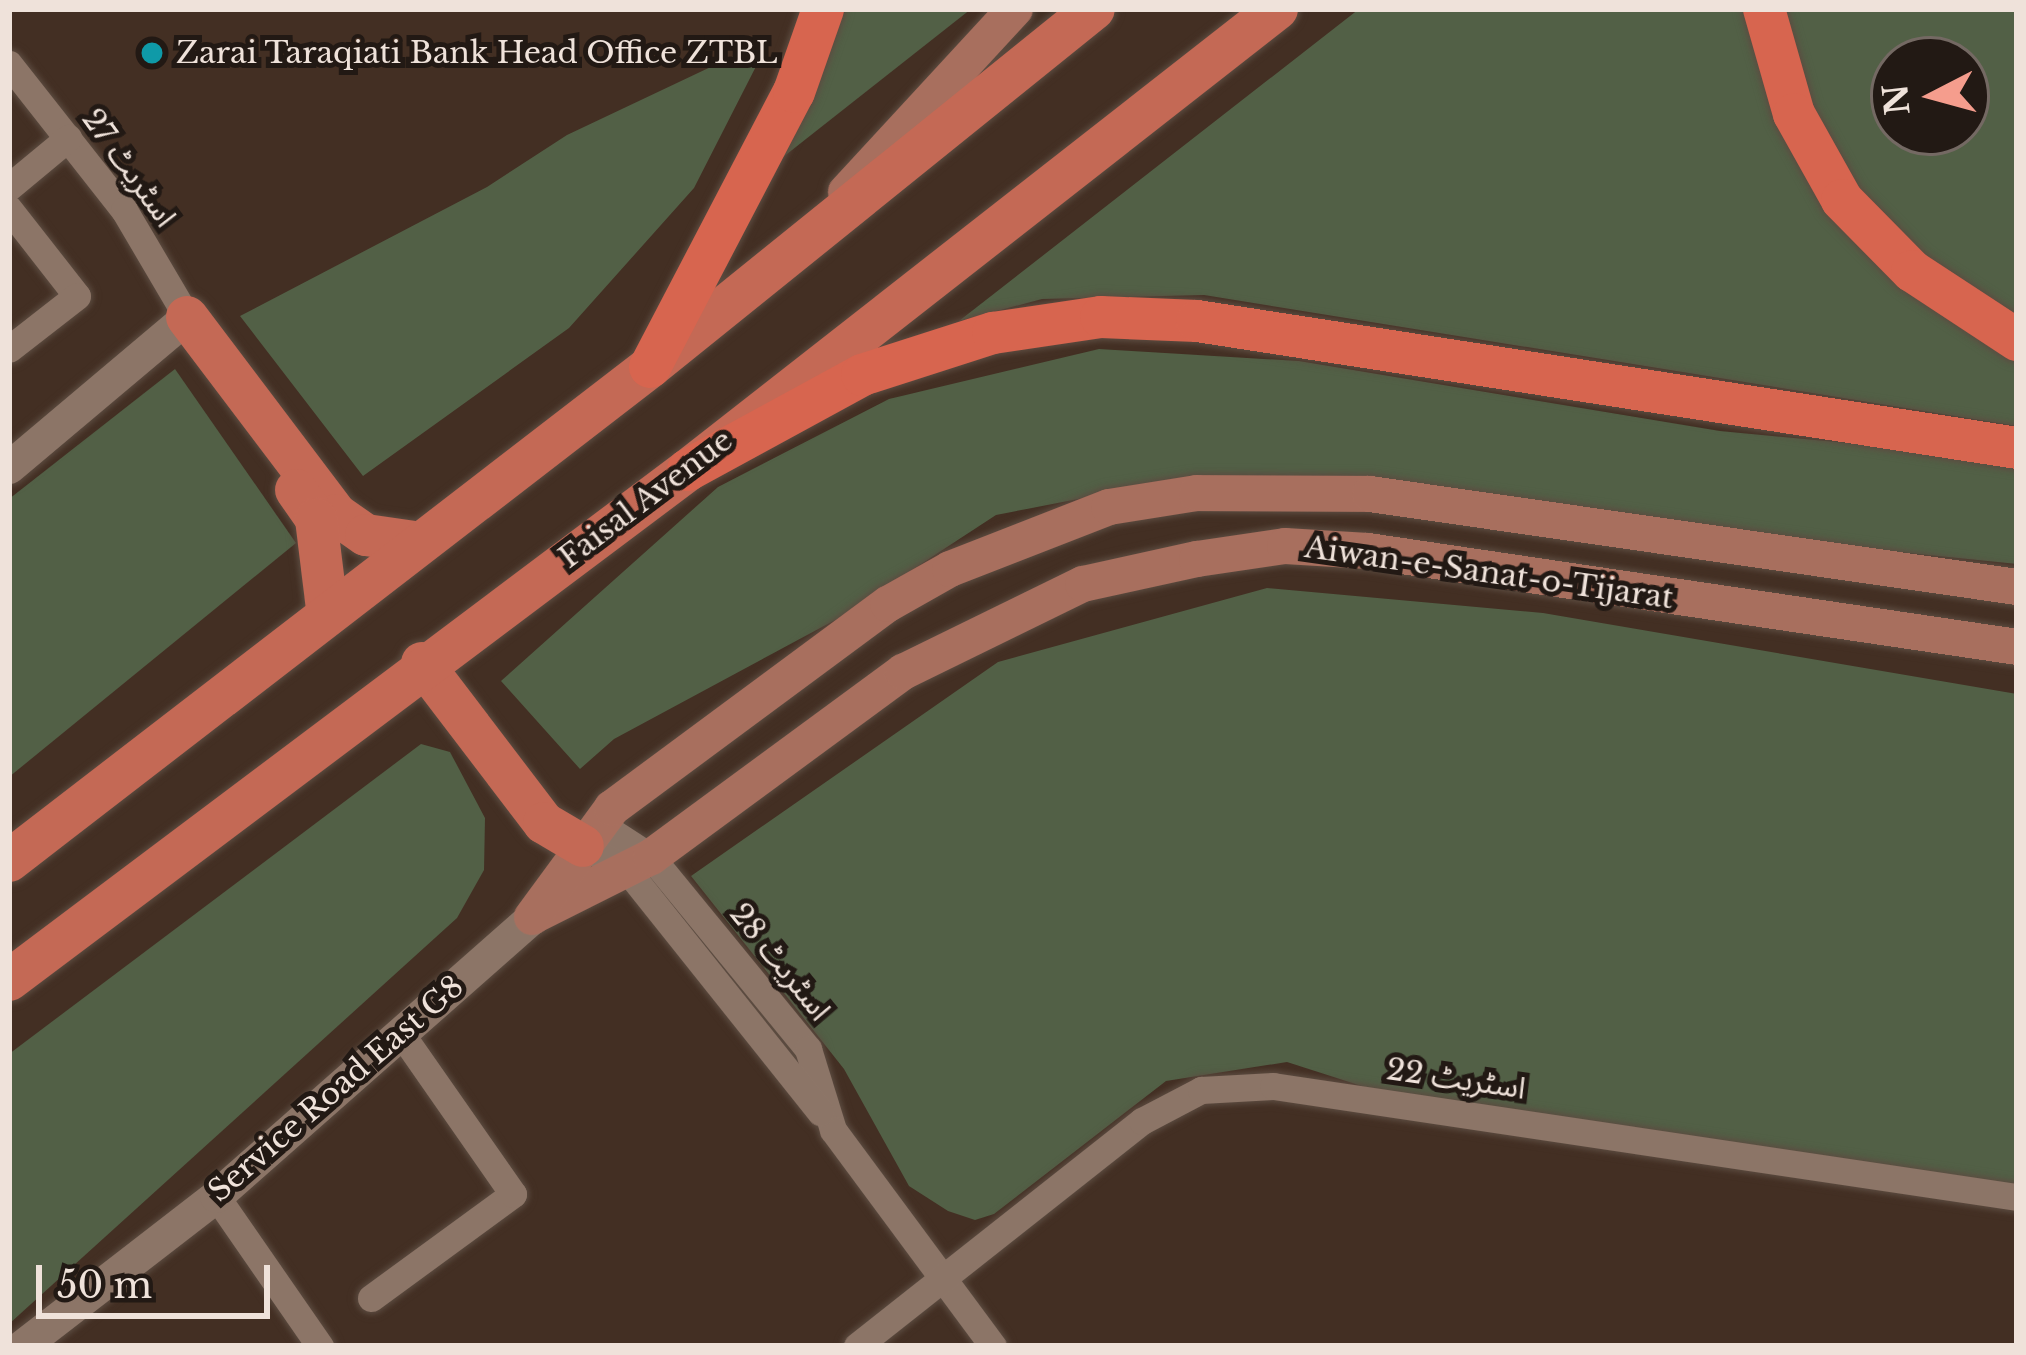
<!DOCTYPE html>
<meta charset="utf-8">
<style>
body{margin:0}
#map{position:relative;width:2026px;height:1355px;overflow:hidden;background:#432f23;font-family:"Libre Baskerville","Noto Sans Arabic",serif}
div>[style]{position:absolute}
.green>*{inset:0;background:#526046}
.roads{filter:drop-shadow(0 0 3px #5c4c41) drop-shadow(0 0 3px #5c4c41)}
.minor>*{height:27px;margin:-13.5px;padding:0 13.5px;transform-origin:13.5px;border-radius:13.5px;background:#8c7567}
.tertiary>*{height:33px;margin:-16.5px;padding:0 16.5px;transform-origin:16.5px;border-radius:16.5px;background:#8c7567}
.secondary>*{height:36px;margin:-18px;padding:0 18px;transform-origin:18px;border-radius:18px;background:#a86f5e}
.primary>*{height:42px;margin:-21px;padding:0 21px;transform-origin:21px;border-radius:21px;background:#c46955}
.trunk>*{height:42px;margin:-21px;padding:0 21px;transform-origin:21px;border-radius:21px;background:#d7654f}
.dots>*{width:33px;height:33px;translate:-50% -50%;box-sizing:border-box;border:6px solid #221914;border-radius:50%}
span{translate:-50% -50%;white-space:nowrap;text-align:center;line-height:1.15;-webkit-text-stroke:10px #221914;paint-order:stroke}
.poi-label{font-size:30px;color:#efe2da}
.left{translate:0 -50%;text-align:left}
.street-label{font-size:30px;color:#efe2da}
.frame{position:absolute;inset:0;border:12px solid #efe2da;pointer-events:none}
.north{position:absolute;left:1870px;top:36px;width:120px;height:120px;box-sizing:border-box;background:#221914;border:3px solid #746963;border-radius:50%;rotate:264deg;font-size:33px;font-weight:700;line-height:48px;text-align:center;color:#efe2da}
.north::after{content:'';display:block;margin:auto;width:42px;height:54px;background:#f59d8d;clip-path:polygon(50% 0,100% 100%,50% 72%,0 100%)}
.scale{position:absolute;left:36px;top:1265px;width:234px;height:54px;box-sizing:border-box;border:6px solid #efe2da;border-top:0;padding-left:15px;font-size:36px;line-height:42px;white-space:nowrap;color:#efe2da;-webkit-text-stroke:9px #221914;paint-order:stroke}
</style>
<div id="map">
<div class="green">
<div style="clip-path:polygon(846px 9px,971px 9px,773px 165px)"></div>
<div style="clip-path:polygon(evenodd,1359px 9px,2017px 9px,2017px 426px,1204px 295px,1042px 299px,959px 321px,1359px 9px,1894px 60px,1966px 60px,1966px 132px,1894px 132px,1894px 60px)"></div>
<div style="clip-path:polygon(770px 39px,694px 188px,569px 328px,363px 476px,240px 316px,487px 187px,567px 135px)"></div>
<div style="clip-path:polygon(1099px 349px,1299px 361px,1720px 431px,2017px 459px,2017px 564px,1181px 479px,996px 515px,837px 619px,614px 739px,580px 769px,501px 681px,718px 487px,889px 399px)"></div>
<div style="clip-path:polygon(175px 369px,296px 543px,9px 777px,9px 499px)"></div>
<div style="clip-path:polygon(1267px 588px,1543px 613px,2017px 694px,2017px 1186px,1433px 1109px,1287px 1062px,1166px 1081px,994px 1214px,975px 1220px,948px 1211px,909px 1186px,844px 1069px,691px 876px,998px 662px)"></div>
<div style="clip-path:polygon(421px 744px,450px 752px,485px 818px,484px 870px,457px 918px,9px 1324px,9px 1054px)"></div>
</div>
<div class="roads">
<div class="minor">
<div style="left:9px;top:64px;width:186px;rotate:51.8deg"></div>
<div style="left:124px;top:210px;width:124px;rotate:59.5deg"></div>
<div style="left:9px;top:187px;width:77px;rotate:-39.7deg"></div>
<div style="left:9px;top:209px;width:110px;rotate:52deg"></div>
<div style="left:77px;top:296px;width:86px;rotate:142.1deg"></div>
<div style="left:600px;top:824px;width:61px;rotate:32.9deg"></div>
<div style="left:651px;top:857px;width:248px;rotate:50.7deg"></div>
<div style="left:808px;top:1049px;width:85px;rotate:72.8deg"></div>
<div style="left:833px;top:1130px;width:269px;rotate:53.5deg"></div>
<div style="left:583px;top:846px;width:50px;rotate:28.6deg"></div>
<div style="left:627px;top:870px;width:310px;rotate:51.4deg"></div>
<div style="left:216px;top:1196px;width:183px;rotate:55.3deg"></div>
<div style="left:371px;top:1298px;width:176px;rotate:-36.2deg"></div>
<div style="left:513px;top:1194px;width:198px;rotate:-124.9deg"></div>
<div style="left:857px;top:1346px;width:363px;rotate:-38.3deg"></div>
<div style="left:1142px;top:1121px;width:67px;rotate:-27.7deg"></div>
<div style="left:1201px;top:1090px;width:72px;rotate:-3.2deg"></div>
<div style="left:1273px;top:1086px;width:752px;rotate:8.49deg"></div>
</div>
<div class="tertiary">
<div style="left:9px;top:467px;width:233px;rotate:-40.1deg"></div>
<div style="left:22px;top:1346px;width:245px;rotate:-37.7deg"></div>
<div style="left:216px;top:1196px;width:422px;rotate:-41.4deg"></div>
</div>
<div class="secondary">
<div style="left:846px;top:192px;width:249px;rotate:-47.3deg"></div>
<div style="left:535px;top:915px;width:130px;rotate:-26.6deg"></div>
<div style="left:651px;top:857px;width:313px;rotate:-36.3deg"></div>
<div style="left:903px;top:672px;width:200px;rotate:-26.1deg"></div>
<div style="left:1083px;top:584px;width:117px;rotate:-12.4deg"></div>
<div style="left:1197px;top:559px;width:89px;rotate:-8.4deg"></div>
<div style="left:1285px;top:546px;width:83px;rotate:3.4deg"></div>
<div style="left:1368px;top:551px;width:656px;rotate:8.41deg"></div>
<div style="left:532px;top:917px;width:135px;rotate:-53.7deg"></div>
<div style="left:612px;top:808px;width:343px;rotate:-36.5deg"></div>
<div style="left:888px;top:604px;width:71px;rotate:-29.4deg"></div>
<div style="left:950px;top:569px;width:171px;rotate:-21.3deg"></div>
<div style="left:1109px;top:507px;width:89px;rotate:-9deg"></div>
<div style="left:1197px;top:493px;width:173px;rotate:0.3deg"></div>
<div style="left:1370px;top:494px;width:654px;rotate:8.18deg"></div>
</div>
<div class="primary">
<div style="left:187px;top:317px;width:248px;rotate:52.9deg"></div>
<div style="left:337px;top:515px;width:35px;rotate:35deg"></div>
<div style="left:366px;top:535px;width:49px;rotate:8.3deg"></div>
<div style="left:296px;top:490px;width:35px;rotate:55deg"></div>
<div style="left:316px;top:519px;width:91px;rotate:83deg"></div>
<div style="left:422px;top:663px;width:201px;rotate:52.7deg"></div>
<div style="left:544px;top:823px;width:45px;rotate:30.5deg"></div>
<div style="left:9px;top:861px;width:809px;rotate:-37.62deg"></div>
<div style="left:650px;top:367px;width:570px;rotate:-38.88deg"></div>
<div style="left:9px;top:980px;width:849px;rotate:-36.91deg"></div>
<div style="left:688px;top:470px;width:748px;rotate:-38.05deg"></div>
</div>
<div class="trunk">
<div style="left:1764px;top:9px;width:109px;rotate:74.1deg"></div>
<div style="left:1794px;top:114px;width:98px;rotate:60.8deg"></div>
<div style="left:1842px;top:200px;width:100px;rotate:45.4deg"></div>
<div style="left:1912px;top:271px;width:126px;rotate:33.3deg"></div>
<div style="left:650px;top:367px;width:310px;rotate:-62.4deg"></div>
<div style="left:794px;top:92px;width:88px;rotate:-70.7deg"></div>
<div style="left:688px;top:470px;width:198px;rotate:-28.6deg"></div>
<div style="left:862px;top:375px;width:138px;rotate:-17.8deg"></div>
<div style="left:993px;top:333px;width:109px;rotate:-8.4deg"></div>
<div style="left:1101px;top:317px;width:96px;rotate:2.4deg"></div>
<div style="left:1197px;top:321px;width:830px;rotate:8.8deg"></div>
</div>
</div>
<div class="dots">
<div style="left:152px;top:53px;background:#0f9aa8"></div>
</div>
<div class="poi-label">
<span class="left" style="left:176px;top:53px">Zarai Taraqiati Bank Head Office ZTBL</span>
</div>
<div class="street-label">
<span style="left:129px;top:168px;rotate:54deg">اسٹریٹ 27</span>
<span style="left:646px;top:499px;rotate:-37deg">Faisal Avenue</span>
<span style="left:1489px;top:573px;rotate:8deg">Aiwan-e-Sanat-o-Tijarat</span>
<span style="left:780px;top:962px;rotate:51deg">اسٹریٹ 28</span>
<span style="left:1456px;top:1079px;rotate:8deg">اسٹریٹ 22</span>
<span style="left:336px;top:1089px;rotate:-41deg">Service Road East G8</span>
</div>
<div class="frame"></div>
<div class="north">N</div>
<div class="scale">50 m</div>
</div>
